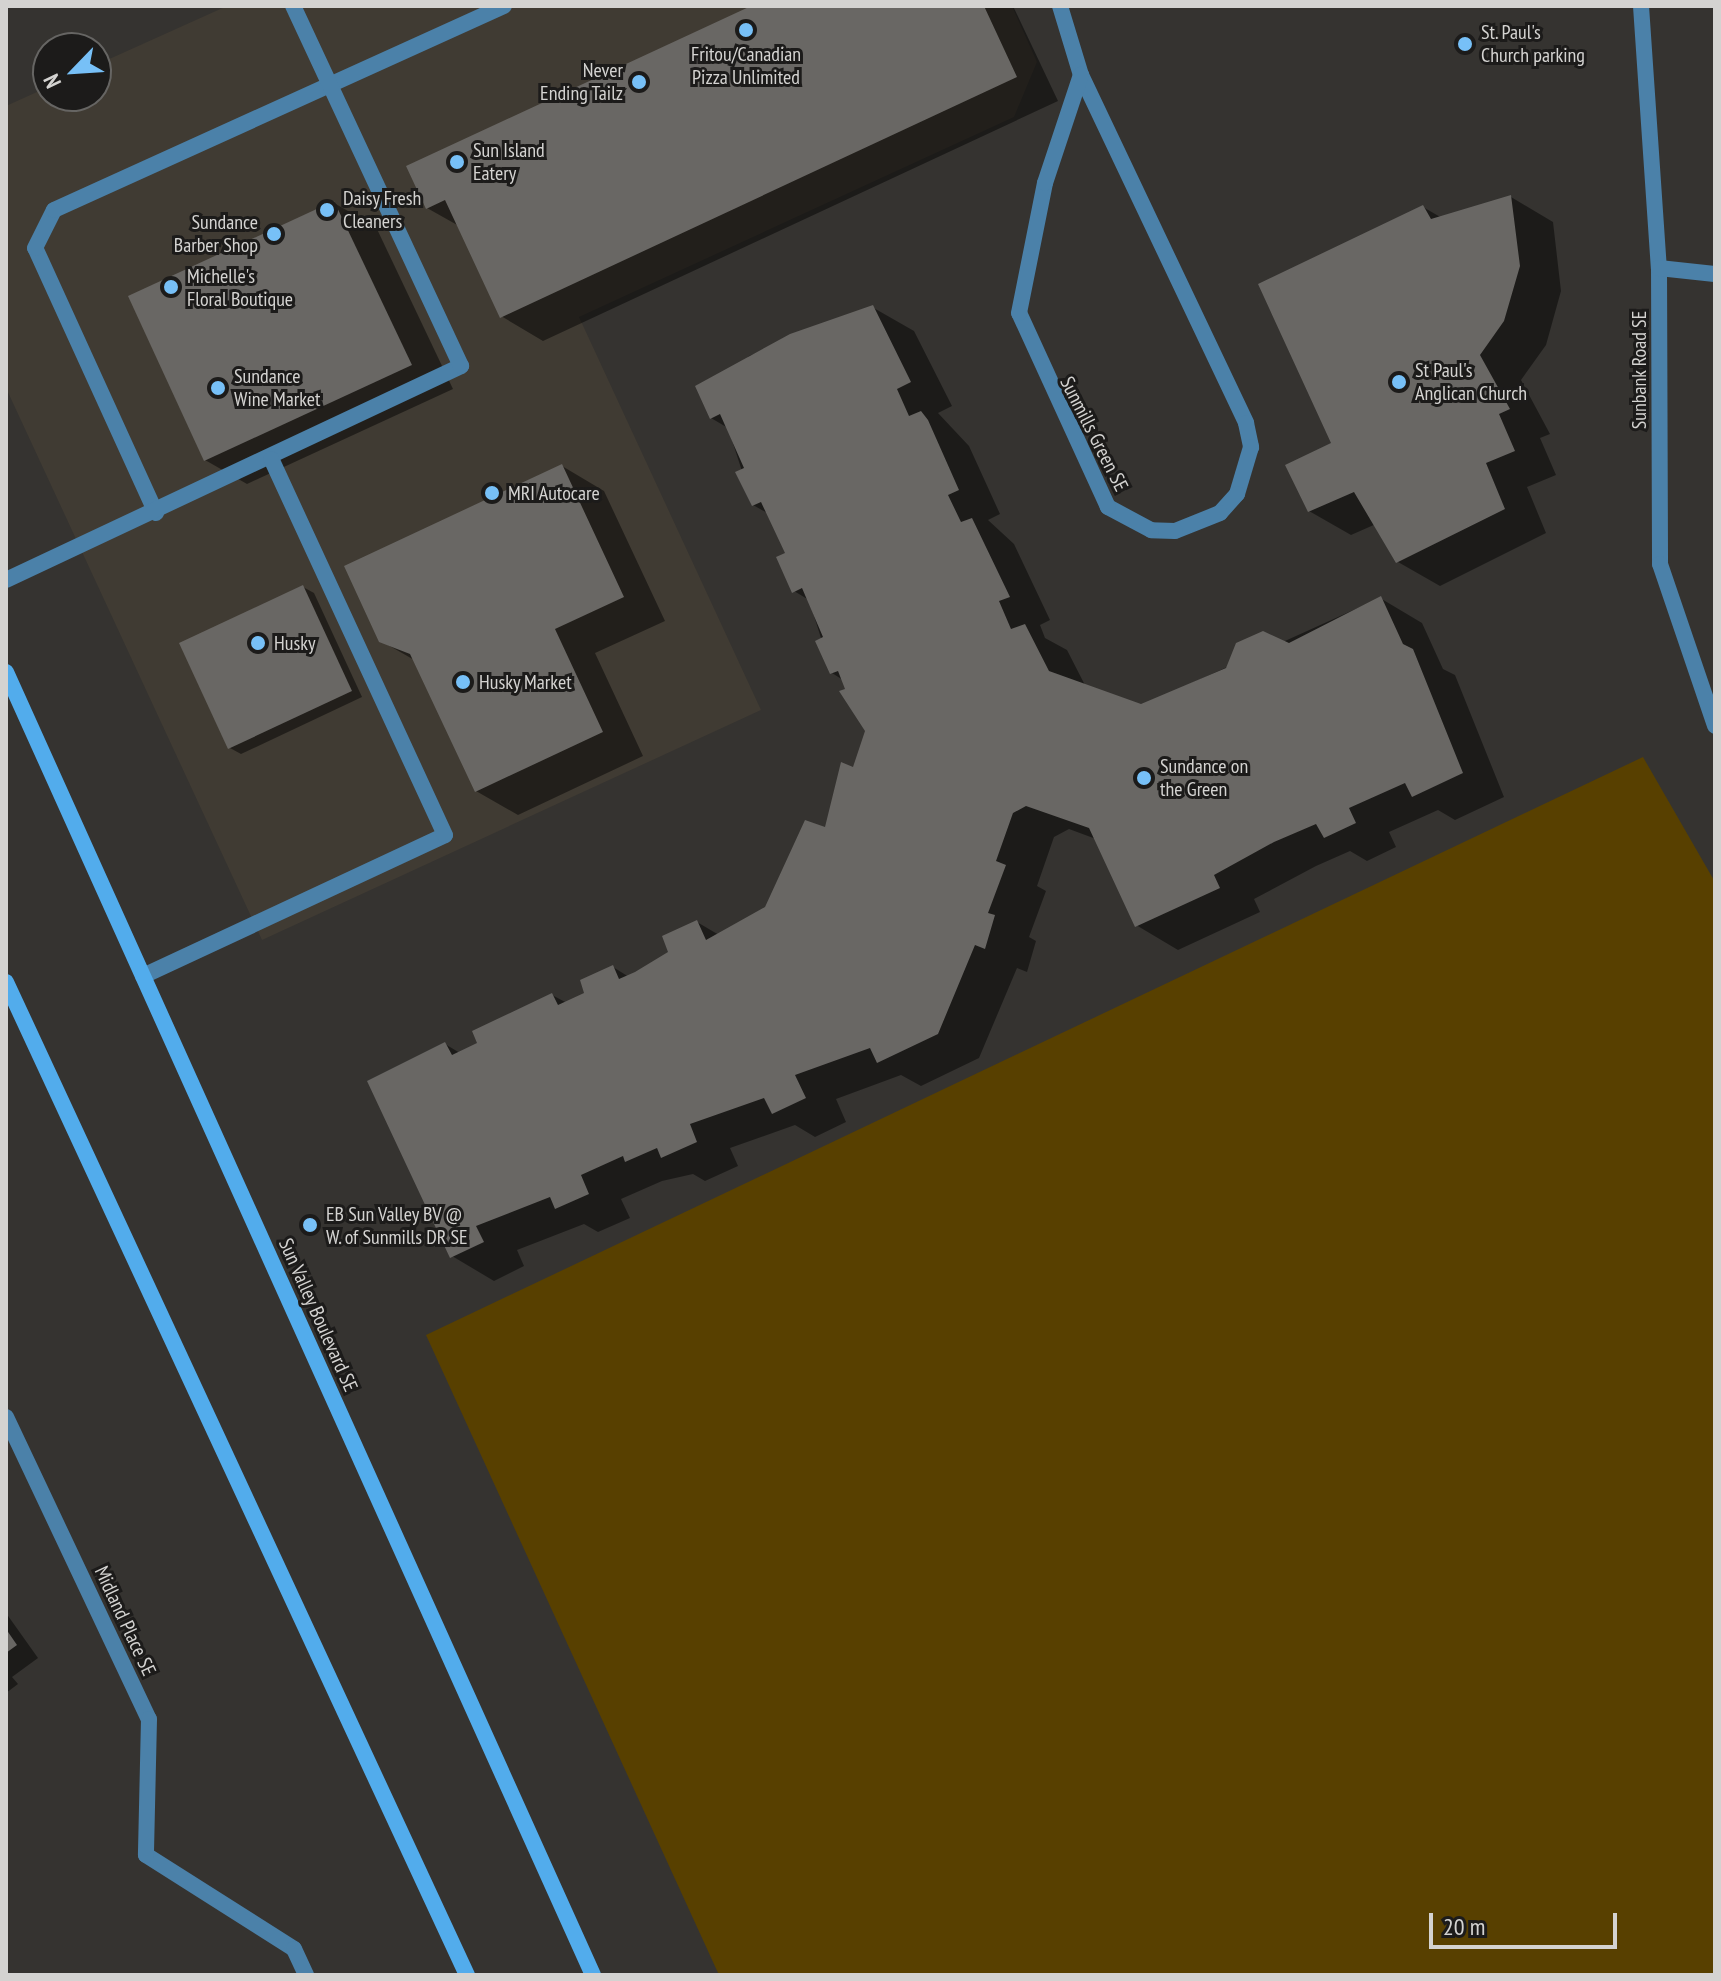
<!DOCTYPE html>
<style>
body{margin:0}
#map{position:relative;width:1721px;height:1981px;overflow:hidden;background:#353330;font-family:"PT Sans Narrow",sans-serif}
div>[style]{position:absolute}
.built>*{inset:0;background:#403b33}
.green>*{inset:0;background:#584000}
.shadow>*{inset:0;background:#0007}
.building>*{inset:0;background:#696764}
.lane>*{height:16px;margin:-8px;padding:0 8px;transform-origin:8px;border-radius:8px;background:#4b81a9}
.street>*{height:16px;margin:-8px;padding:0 8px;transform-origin:8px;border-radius:8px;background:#4b81a9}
.secondary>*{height:16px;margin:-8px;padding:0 8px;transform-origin:8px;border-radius:8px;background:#52acec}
.dots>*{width:22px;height:22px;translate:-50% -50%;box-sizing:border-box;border:4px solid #1c1b1a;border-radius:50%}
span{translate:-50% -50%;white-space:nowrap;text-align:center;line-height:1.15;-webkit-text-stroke:6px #1c1b1a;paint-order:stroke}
.poi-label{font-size:20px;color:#d4d3d1}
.left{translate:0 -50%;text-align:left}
.right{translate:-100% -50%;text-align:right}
.street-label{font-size:20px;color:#d4d3d1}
.frame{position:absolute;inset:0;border:8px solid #d4d3d1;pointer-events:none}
.north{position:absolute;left:32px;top:32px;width:80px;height:80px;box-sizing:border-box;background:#1c1b1a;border:2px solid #666563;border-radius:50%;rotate:245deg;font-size:22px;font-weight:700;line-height:32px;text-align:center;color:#d4d3d1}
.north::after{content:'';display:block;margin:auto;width:28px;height:36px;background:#77c0f7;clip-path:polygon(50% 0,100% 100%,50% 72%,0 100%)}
.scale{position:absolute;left:1429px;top:1913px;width:188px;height:36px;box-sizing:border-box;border:4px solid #d4d3d1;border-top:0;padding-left:10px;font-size:24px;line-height:28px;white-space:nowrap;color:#d4d3d1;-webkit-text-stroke:6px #1c1b1a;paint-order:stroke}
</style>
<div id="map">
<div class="built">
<div style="clip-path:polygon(227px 6px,1012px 6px,1037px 62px,1014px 117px,579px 317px,761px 710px,262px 940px,6px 388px,6px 106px,48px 87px,48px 96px,96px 96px,96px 65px)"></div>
</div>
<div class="green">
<div style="clip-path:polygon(1643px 757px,1715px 882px,1715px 1975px,719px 1975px,426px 1335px)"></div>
</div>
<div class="shadow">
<div style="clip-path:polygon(756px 6px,1013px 6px,1058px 101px,543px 341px,501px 316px,459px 226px,427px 208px)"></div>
<div style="clip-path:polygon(1511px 197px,1553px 222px,1561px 291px,1546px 345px,1521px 380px,1550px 434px,1540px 438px,1556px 475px,1527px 487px,1546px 533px,1440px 586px,1398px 562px,1376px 524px,1351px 535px,1309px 511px,1423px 207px,1442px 218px)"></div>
<div style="clip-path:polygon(334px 203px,376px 227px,453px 389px,247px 484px,205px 460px)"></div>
<div style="clip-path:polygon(872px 307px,914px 331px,952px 406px,938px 413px,969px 446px,1000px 514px,988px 520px,1014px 544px,1050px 620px,1040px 625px,1045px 638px,1067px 650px,1088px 691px,1141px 706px,1380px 598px,1422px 623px,1443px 669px,1455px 675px,1504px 797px,1455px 820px,1438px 810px,1389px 832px,1396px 847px,1367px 861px,1350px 851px,1316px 866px,1254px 899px,1260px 912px,1178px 950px,1136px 925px,1096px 839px,1069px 829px,1054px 837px,1037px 886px,1046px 891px,1029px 937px,1036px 941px,1027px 972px,1017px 968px,979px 1058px,921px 1086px,901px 1075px,836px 1099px,846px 1122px,815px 1137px,795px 1125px,730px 1148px,738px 1166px,705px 1181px,693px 1174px,662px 1181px,621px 1199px,630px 1218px,598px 1232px,584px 1224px,517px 1250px,524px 1266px,494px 1281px,452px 1256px,445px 1044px,460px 1053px,480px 1044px,552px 995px,567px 1003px,587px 994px,613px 967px,629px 977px,671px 952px,697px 922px,719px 935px,766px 908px,826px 829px,855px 769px,867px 731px,843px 680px,832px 673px,809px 600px,794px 591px,788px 554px,769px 514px,753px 505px,728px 428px,711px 418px,749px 356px)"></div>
<div style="clip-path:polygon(562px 466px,604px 491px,665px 621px,595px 653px,643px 756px,518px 815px,476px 791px,416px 661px,381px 641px)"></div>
<div style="clip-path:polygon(303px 587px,314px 593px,362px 697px,241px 754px,230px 748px)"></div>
<div style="clip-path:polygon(6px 1613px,38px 1658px,12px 1677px,18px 1684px,6px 1693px)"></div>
</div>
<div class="building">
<div style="clip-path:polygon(751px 6px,984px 6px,1017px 77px,500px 318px,445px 200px,426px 209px,406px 166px)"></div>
<div style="clip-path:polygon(1511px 195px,1520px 266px,1504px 321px,1480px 355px,1510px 409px,1499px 414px,1515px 451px,1486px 463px,1505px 509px,1396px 563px,1354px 492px,1308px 512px,1285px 465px,1331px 443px,1258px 284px,1423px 205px,1431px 219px)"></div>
<div style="clip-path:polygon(334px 201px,412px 365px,204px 461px,128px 296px)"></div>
<div style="clip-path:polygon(873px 305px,911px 382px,897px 389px,909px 416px,921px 411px,928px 420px,959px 490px,948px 495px,961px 522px,972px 518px,1010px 597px,999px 601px,1011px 629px,1025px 624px,1049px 671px,1141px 704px,1226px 668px,1236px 643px,1263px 631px,1289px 643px,1381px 596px,1403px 644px,1413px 649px,1463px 773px,1412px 797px,1405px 783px,1349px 808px,1356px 823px,1324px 838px,1316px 824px,1274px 842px,1214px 875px,1220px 888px,1135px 927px,1089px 828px,1026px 806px,1013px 813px,996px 861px,1006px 865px,988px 913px,995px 915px,985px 949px,975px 945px,938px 1034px,877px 1063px,870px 1048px,795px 1075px,806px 1098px,772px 1114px,764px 1098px,690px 1124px,697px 1142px,661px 1158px,657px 1148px,625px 1162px,623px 1156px,581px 1175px,589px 1194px,555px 1209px,550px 1197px,476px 1226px,484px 1242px,450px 1258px,367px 1081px,445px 1042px,452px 1055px,477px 1043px,472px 1031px,552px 993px,558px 1005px,584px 993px,580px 980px,613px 965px,619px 979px,635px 972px,668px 952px,662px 936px,697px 920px,706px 940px,765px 907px,805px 820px,825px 827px,841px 762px,853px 767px,865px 731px,839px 691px,845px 689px,838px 671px,830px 674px,815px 641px,823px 637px,802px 588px,792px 593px,776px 557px,785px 553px,761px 502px,752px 506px,735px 472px,744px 468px,720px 414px,710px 419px,695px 386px,790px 334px)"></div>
<div style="clip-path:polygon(562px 464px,624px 597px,555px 629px,603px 732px,475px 792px,410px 654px,379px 642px,344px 566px)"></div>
<div style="clip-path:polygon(303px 585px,352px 691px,228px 749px,179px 643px)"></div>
<div style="clip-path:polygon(6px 1629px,17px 1645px,6px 1653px)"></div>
</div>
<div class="lane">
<div style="left:156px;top:513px;width:291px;rotate:-114.5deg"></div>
<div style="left:35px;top:248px;width:42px;rotate:-63.4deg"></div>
<div style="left:54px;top:210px;width:494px;rotate:-24.4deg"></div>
<div style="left:6px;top:580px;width:503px;rotate:-25.19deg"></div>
<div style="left:461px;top:366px;width:397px;rotate:-115deg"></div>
<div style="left:143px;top:976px;width:333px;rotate:-25deg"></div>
<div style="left:445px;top:835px;width:414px;rotate:-114.8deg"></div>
<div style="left:146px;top:1855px;width:175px;rotate:32.4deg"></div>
<div style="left:294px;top:1949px;width:29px;rotate:65deg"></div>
</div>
<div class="street">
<div style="left:1060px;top:6px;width:72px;rotate:73.1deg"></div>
<div style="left:1081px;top:75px;width:385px;rotate:64.6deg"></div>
<div style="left:1246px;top:423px;width:25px;rotate:78deg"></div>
<div style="left:1251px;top:447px;width:49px;rotate:106.6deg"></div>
<div style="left:1237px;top:494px;width:25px;rotate:132deg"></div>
<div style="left:1220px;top:513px;width:48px;rotate:158.2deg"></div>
<div style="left:1175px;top:531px;width:24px;rotate:-178deg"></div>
<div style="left:1151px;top:530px;width:49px;rotate:-151.9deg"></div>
<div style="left:1108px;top:507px;width:213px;rotate:-114.6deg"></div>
<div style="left:1019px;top:313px;width:133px;rotate:-78.7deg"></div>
<div style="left:1045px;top:183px;width:114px;rotate:-71.6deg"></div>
<div style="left:1641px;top:6px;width:263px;rotate:86.1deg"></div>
<div style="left:1659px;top:268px;width:296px;rotate:89.8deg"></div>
<div style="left:1660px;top:564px;width:171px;rotate:71.2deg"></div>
<div style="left:1659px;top:268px;width:56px;rotate:6.1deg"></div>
<div style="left:6px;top:1417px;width:334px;rotate:64.7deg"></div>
<div style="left:149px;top:1719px;width:136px;rotate:91.3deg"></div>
</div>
<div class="secondary">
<div style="left:6px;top:672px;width:1429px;rotate:65.75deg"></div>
<div style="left:6px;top:982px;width:1095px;rotate:65.1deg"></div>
</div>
<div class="dots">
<div style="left:746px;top:30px;background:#77c0f7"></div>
<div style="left:1465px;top:44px;background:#77c0f7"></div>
<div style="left:639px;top:82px;background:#77c0f7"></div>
<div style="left:457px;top:162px;background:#77c0f7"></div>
<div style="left:327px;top:210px;background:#77c0f7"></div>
<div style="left:274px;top:234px;background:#77c0f7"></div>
<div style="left:171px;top:287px;background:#77c0f7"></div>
<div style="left:1399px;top:382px;background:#77c0f7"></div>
<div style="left:218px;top:388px;background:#77c0f7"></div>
<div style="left:492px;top:493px;background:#77c0f7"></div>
<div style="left:258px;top:643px;background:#77c0f7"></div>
<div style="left:463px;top:682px;background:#77c0f7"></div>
<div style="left:1144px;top:778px;background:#77c0f7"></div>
<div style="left:310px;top:1225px;background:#77c0f7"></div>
</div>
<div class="poi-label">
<span class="left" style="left:1481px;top:44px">St. Paul's<br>Church parking</span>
<span style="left:746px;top:66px">Fritou/Canadian<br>Pizza Unlimited</span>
<span class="right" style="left:623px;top:82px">Never<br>Ending Tailz</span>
<span class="left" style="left:473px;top:162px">Sun Island<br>Eatery</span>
<span class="left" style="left:343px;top:210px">Daisy Fresh<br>Cleaners</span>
<span class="right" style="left:258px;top:234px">Sundance<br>Barber Shop</span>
<span class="left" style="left:187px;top:288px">Michelle's<br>Floral Boutique</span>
<span class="left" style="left:1415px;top:382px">St Paul's<br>Anglican Church</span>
<span class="left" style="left:234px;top:388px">Sundance<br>Wine Market</span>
<span class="left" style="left:508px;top:493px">MRI Autocare</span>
<span class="left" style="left:274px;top:643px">Husky</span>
<span class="left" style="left:479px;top:682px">Husky Market</span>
<span class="left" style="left:1160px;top:778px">Sundance on<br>the Green</span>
<span class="left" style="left:326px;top:1226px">EB Sun Valley BV @<br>W. of Sunmills DR SE</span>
</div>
<div class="street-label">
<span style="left:1639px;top:370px;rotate:-90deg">Sunbank Road SE</span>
<span style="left:1094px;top:434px;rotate:63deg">Sunmills Green SE</span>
<span style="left:318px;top:1315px;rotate:66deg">Sun Valley Boulevard SE</span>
<span style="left:125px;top:1621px;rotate:65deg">Midland Place SE</span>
</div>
<div class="frame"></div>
<div class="north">N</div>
<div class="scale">20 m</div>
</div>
